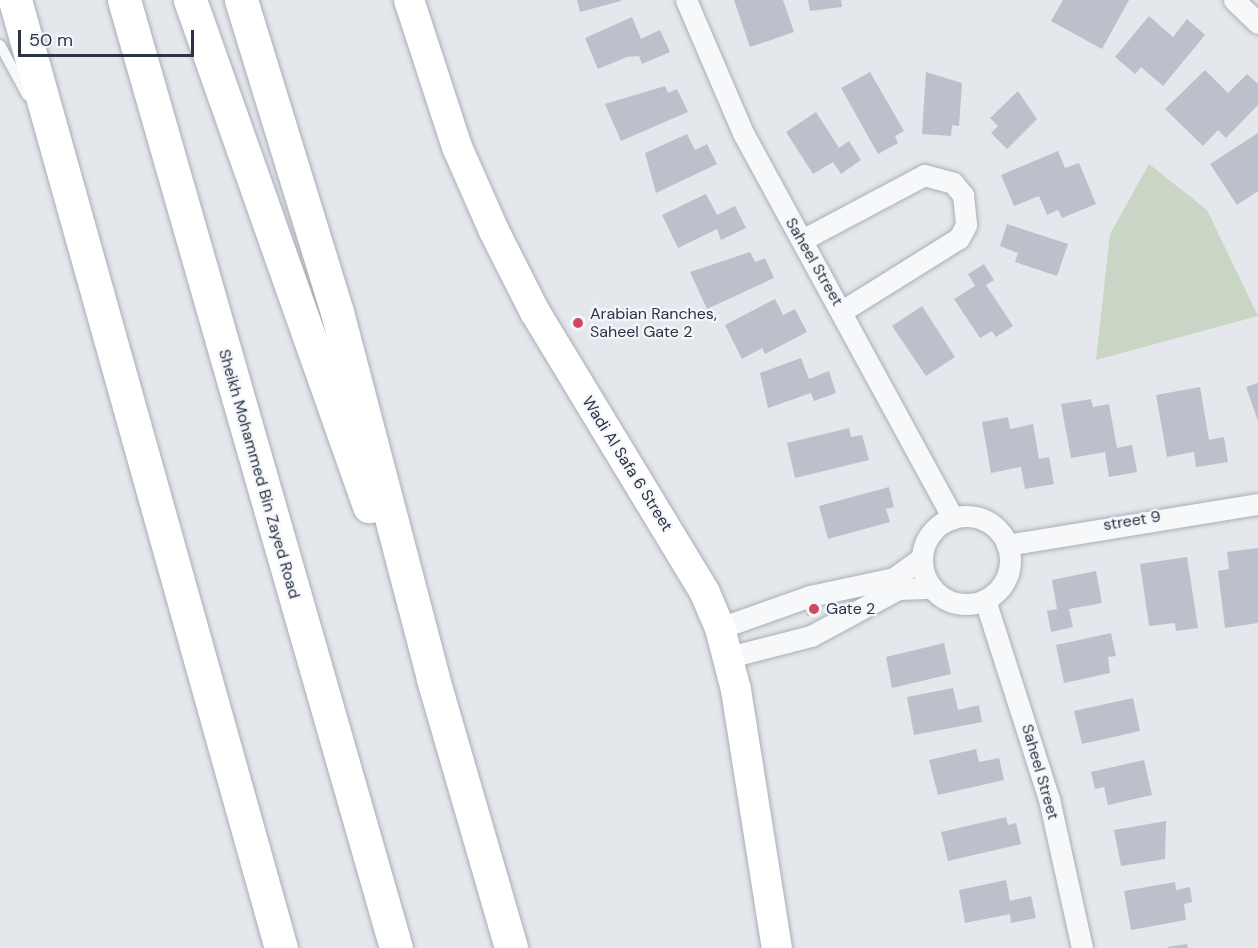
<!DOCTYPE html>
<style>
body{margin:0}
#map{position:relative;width:1258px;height:948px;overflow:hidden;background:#e4e7ec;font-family:"DM Sans",sans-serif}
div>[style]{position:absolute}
.green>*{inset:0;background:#c9d6c5}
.building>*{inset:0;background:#bbc0ca}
.roads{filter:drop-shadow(0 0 2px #a9aeb7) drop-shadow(0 0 2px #a9aeb7)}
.lane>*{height:10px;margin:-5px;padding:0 5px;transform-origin:5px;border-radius:5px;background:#f7f8fa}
.street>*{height:21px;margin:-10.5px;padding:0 10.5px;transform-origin:10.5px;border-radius:10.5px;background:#f7f8fa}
.street>.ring{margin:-10.5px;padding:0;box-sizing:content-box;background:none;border:21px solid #f7f8fa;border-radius:50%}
.secondary>*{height:30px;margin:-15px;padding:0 15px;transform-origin:15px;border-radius:15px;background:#fff}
.highway>*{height:33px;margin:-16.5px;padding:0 16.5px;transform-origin:16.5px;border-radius:16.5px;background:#fff}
.dots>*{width:16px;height:16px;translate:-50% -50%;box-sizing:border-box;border:3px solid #f4f6f9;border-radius:50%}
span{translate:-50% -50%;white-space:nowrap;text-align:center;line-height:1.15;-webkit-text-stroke:4.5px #f4f6f9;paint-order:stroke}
.street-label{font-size:16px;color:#2b3445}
.poi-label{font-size:16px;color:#2b3445}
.left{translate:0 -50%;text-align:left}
.scale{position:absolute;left:18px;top:30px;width:176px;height:27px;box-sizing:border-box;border:3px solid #2b3445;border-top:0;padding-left:8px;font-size:18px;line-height:21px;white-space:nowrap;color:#2b3445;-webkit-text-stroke:4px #f4f6f9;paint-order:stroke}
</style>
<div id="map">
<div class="green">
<div style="clip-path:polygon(1149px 164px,1207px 210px,1258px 316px,1096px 360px,1110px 234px)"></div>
</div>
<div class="building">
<div style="clip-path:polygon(577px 0,621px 0,621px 1px,580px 12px)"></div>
<div style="clip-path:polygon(734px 0,783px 0,794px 32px,750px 47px)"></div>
<div style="clip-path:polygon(808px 0,841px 0,842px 7px,810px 11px)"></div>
<div style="clip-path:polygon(1063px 0,1129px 0,1102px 49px,1051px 21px)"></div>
<div style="clip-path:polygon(1149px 16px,1173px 37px,1187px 19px,1205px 35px,1163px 86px,1141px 67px,1135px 74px,1115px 57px)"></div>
<div style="clip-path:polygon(632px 17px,641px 39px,660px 30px,670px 52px,642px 64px,639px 56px,627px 57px,598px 69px,585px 38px)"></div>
<div style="clip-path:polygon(1205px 70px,1228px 93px,1247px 74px,1258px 84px,1258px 105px,1226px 138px,1218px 130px,1203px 146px,1165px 109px)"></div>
<div style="clip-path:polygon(870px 72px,904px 131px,895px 136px,898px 143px,878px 154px,841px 88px)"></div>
<div style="clip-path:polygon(926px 72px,962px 83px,959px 126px,952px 125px,951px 136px,922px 134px)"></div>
<div style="clip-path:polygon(665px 86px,668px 93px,677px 89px,688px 112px,621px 141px,605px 104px)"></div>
<div style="clip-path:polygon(1018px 91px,1037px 119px,1007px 149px,991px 133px,998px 126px,990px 118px)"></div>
<div style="clip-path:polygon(816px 112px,839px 148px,849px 141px,861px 160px,841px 174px,833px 162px,813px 174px,786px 132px)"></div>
<div style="clip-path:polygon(1258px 133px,1258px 191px,1237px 205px,1210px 164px)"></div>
<div style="clip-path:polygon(687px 134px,695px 150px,707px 144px,717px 164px,656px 193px,645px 153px)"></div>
<div style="clip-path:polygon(1058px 151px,1065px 168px,1079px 163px,1096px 204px,1062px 218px,1058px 210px,1047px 215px,1039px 196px,1014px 206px,1001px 175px)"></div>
<div style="clip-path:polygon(706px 194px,717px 215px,735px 206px,746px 228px,721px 240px,717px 229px,678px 248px,662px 215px)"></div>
<div style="clip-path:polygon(1007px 224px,1068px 244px,1057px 276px,1015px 262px,1018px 253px,1000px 246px)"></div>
<div style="clip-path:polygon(750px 252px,755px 262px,765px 258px,774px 278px,707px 309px,690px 272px)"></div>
<div style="clip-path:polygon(984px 264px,994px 280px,986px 285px,1013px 326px,996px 337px,992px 331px,980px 338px,954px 299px,975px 286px,968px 274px)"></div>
<div style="clip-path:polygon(775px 299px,783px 315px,795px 309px,807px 332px,765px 354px,762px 348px,742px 359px,725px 325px)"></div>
<div style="clip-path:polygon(922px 306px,955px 357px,926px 376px,892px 326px)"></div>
<div style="clip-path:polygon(801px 358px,809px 379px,829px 371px,836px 393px,814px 401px,811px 393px,768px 408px,760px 373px)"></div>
<div style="clip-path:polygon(1258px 383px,1258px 421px,1246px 387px)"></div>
<div style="clip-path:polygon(1200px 387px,1209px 440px,1224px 437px,1228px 462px,1196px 467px,1194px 452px,1167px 457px,1156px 395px)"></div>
<div style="clip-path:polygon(1091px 399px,1093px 407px,1109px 404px,1117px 448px,1132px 445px,1137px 472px,1109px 477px,1105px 452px,1071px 458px,1061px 404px)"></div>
<div style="clip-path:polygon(1008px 417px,1010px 429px,1033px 424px,1039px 459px,1049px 457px,1054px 484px,1025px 489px,1021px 467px,991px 473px,982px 422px)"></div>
<div style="clip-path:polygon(849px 428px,851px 437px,862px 435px,869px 460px,795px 478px,787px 443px)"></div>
<div style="clip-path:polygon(889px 487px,894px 507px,886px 509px,890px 522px,828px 539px,819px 506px)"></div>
<div style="clip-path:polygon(1258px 548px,1258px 623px,1225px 628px,1218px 571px,1229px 569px,1227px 552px)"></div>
<div style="clip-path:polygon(1187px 557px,1198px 628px,1176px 631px,1175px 623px,1149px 626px,1140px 564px)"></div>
<div style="clip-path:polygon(1096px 571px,1102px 603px,1069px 609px,1073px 627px,1051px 632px,1047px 611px,1057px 609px,1052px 580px)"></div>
<div style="clip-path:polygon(820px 602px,822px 613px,807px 616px,805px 606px)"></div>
<div style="clip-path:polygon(1111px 633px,1116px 656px,1108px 657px,1110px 673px,1064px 683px,1056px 645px)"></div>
<div style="clip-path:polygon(944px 643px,951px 674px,892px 688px,886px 657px)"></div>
<div style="clip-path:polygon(953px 688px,958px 710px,979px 705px,982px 722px,914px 735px,907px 697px)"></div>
<div style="clip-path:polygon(1133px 698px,1140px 731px,1082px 744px,1074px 711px)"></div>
<div style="clip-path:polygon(976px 749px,979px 762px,999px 758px,1004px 780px,938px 795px,929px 760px)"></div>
<div style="clip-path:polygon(1144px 760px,1152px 795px,1108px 805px,1104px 787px,1095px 789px,1091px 772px)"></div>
<div style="clip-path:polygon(1006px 817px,1008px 825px,1016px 823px,1021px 844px,948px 861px,941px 832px)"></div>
<div style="clip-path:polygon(1166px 821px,1165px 859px,1121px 866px,1114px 830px)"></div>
<div style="clip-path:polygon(1006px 880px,1010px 901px,1031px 896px,1036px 918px,1011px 923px,1010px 914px,965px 923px,959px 890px)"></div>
<div style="clip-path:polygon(1175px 882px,1176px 890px,1190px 887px,1192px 902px,1184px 904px,1186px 920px,1131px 930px,1124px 891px)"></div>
<div style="clip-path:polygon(1187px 944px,1188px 948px,1168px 948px,1167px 947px)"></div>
</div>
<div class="roads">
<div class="lane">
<div style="left:0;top:45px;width:57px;rotate:61.6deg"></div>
</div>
<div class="street">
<div style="left:686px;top:0;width:145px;rotate:66.8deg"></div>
<div style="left:743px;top:133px;width:439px;rotate:61.4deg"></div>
<div style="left:1234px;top:0;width:33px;rotate:44deg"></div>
<div style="left:802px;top:240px;width:138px;rotate:-28deg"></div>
<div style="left:924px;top:175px;width:30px;rotate:15deg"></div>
<div style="left:953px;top:183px;width:16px;rotate:50deg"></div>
<div style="left:963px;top:195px;width:30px;rotate:84deg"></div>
<div style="left:966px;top:225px;width:15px;rotate:118deg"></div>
<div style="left:959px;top:238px;width:138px;rotate:148deg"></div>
<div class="ring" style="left:922px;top:516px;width:67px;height:67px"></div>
<div style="left:1007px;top:545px;width:254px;rotate:-9.3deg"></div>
<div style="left:985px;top:600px;width:209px;rotate:72.2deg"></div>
<div style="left:1049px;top:799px;width:153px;rotate:77.5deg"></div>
<div style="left:720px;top:628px;width:96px;rotate:-19.6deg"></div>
<div style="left:810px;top:596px;width:86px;rotate:-12.1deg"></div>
<div style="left:894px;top:578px;width:34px;rotate:-36deg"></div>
<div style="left:729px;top:657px;width:85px;rotate:-14.4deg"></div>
<div style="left:811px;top:636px;width:99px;rotate:-28.4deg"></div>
<div style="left:898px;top:589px;width:34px;rotate:-2deg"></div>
</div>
<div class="secondary">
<div style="left:409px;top:0;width:155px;rotate:71.9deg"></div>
<div style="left:457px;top:147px;width:92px;rotate:66.2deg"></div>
<div style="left:494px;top:231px;width:91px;rotate:63.2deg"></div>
<div style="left:535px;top:312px;width:328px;rotate:58.8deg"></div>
<div style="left:705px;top:593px;width:38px;rotate:67deg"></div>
<div style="left:720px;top:628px;width:64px;rotate:75.5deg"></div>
<div style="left:736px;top:690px;width:261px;rotate:81deg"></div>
</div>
<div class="highway">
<div style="left:15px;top:0;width:985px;rotate:74.33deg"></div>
<div style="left:124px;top:0;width:986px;rotate:73.99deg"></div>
<div style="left:190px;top:0;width:537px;rotate:70.52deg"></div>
<div style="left:241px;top:0;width:326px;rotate:72.9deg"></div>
<div style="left:337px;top:312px;width:379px;rotate:75.3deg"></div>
<div style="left:433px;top:679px;width:280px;rotate:73.8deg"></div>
</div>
</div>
<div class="dots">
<div style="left:578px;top:323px;background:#d1495d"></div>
<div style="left:814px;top:609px;background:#d1495d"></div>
</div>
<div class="street-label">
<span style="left:814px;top:262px;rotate:60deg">Saheel Street</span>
<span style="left:627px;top:464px;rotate:58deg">Wadi Al Safa 6 Street</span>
<span style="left:259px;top:474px;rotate:74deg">Sheikh Mohammed Bin Zayed Road</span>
<span style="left:1132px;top:521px;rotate:-9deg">street 9</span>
<span style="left:1040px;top:772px;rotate:74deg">Saheel Street</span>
</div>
<div class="poi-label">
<span class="left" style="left:590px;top:323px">Arabian Ranches,<br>Saheel Gate 2</span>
<span class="left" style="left:826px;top:609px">Gate 2</span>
</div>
<div class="scale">50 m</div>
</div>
